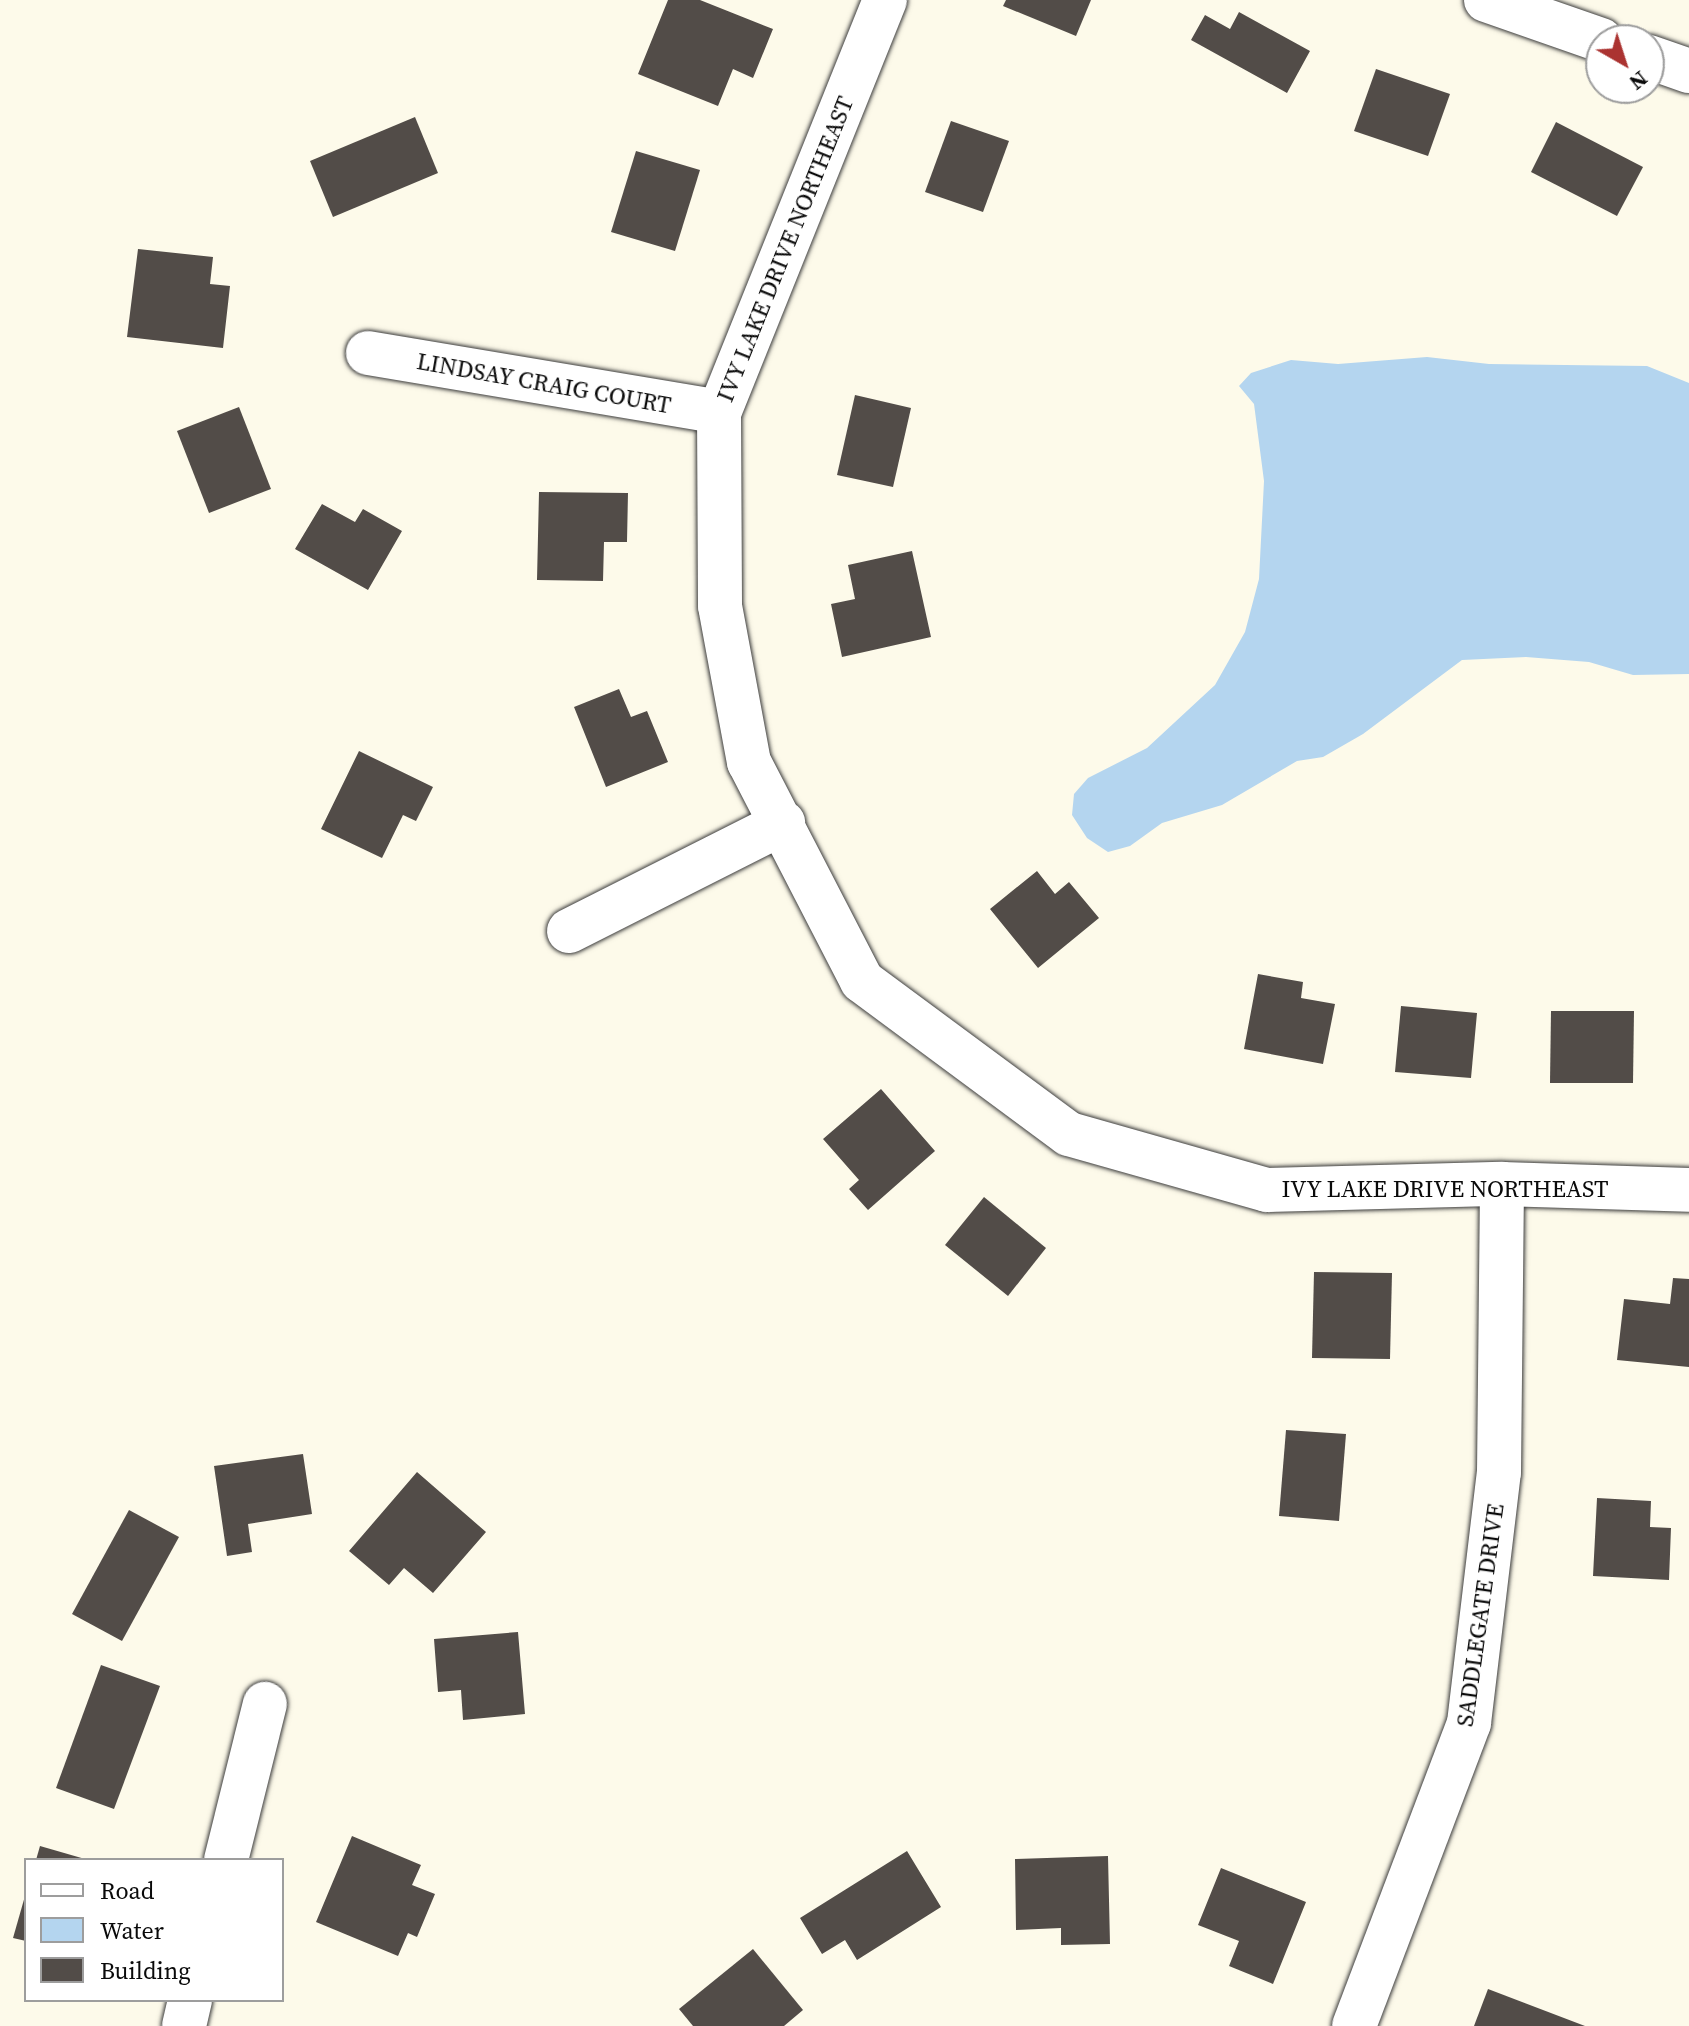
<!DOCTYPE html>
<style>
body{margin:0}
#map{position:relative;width:1689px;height:2026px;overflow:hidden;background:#fdfaea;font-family:"Source Serif 4",serif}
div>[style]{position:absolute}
.water>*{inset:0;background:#b4d5ef}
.building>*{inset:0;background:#524c48}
.roads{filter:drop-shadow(0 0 2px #3d3d3d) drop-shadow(0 0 2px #3d3d3d)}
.minor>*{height:44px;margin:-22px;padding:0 22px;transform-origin:22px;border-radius:22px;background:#fff}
span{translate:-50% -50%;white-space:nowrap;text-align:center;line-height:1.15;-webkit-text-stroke:8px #fff;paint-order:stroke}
.street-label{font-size:24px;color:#0a0a0a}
.legend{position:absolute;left:24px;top:1858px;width:260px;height:144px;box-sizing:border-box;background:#fff;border:2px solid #9d9d9d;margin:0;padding:10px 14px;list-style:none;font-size:24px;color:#0a0a0a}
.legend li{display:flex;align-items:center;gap:16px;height:40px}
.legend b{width:40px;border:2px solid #9d9d9d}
.north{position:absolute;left:1585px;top:24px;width:80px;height:80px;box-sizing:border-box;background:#fff;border:2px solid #9d9d9d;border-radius:50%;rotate:141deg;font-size:22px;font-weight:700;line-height:32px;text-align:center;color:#0a0a0a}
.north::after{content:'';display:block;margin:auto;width:28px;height:36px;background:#ab3331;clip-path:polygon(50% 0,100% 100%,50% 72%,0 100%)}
</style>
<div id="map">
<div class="water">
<div style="clip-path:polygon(1427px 357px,1489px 364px,1647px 366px,1689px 383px,1689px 674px,1633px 675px,1589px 662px,1526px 657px,1462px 660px,1363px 734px,1323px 757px,1297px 761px,1222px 805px,1162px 823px,1130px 846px,1108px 852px,1087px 838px,1072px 815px,1074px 794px,1088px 778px,1147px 748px,1215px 685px,1245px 632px,1259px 579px,1264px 481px,1254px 404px,1239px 386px,1251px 373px,1291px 360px,1338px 364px)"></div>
</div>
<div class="building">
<div style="clip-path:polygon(668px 0,700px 0,773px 29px,753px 78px,733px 69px,718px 106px,638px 74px)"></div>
<div style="clip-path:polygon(1006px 0,1091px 0,1076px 36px,1003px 6px)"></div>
<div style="clip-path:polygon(1239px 12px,1310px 51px,1287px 93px,1191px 40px,1205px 15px,1230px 29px)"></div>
<div style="clip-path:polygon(1376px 69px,1450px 94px,1428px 156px,1354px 131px)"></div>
<div style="clip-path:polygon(415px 117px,438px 173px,333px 217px,310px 161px)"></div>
<div style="clip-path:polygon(951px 121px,1009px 141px,983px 212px,925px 192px)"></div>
<div style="clip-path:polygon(1556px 122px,1643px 167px,1617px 216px,1531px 172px)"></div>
<div style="clip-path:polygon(636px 151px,700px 170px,675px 251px,611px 232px)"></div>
<div style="clip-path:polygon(138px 249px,213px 257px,210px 284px,230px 286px,223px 348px,127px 337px)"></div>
<div style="clip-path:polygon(855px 395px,911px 408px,893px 487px,837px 475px)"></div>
<div style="clip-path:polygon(239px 407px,271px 489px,209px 513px,177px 431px)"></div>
<div style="clip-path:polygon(539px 492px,628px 493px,627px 542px,604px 542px,603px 581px,537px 580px)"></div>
<div style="clip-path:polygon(322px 504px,355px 522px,363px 509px,402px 531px,368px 590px,295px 549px)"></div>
<div style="clip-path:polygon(912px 551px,931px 637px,842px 657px,831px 604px,855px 599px,848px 565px)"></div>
<div style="clip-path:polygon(619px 689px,631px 717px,647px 711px,668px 762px,606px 787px,574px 707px)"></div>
<div style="clip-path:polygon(359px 751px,433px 787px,416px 821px,403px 815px,382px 858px,321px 829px)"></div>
<div style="clip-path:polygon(1037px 871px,1055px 894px,1069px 882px,1099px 918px,1038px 968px,990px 909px)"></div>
<div style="clip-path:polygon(1258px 974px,1303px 982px,1301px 998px,1335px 1004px,1323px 1064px,1244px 1049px)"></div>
<div style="clip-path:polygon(1401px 1006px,1477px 1013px,1471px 1078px,1395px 1072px)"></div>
<div style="clip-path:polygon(1551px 1011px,1634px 1011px,1633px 1083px,1550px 1083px)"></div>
<div style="clip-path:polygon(881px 1089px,935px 1151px,868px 1210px,849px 1189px,859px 1180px,823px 1139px)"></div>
<div style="clip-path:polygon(984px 1197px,1046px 1248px,1008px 1296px,945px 1245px)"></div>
<div style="clip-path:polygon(1314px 1272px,1392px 1273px,1390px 1359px,1312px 1358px)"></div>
<div style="clip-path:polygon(1673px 1278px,1689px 1279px,1689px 1367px,1617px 1360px,1624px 1299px,1670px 1304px)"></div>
<div style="clip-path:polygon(1286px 1430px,1346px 1434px,1339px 1521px,1279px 1516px)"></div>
<div style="clip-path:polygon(303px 1454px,312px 1514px,248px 1524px,252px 1552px,227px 1556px,214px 1466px)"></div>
<div style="clip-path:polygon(417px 1472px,486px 1532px,433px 1593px,404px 1568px,389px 1585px,349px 1551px)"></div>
<div style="clip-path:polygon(1597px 1498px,1651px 1501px,1650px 1527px,1671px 1528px,1669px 1580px,1593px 1576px)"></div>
<div style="clip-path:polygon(129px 1510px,179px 1537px,122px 1641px,72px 1614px)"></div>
<div style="clip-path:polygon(518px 1632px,525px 1714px,463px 1720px,461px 1690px,438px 1692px,434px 1639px)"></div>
<div style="clip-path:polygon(101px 1665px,160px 1686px,114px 1809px,56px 1788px)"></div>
<div style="clip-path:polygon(352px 1836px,421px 1865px,412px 1885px,435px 1894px,417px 1937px,408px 1933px,398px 1956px,316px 1922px)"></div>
<div style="clip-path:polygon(40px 1846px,85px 1859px,85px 1860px,36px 1860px)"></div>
<div style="clip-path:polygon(907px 1851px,941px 1907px,857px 1960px,845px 1940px,822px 1954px,800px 1918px)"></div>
<div style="clip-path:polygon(1108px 1856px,1110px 1944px,1061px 1945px,1061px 1928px,1016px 1930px,1015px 1859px)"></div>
<div style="clip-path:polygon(1221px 1868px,1306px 1902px,1273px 1984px,1229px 1966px,1239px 1941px,1198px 1925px)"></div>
<div style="clip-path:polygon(25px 1896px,26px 1896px,26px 1941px,13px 1938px)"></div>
<div style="clip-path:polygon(753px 1949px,803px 2010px,784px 2026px,693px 2026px,679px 2009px)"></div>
<div style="clip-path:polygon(1488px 1989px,1585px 2026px,1474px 2026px)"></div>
</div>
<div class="roads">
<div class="minor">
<div style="left:885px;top:0;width:444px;rotate:111.9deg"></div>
<div style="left:719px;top:412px;width:194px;rotate:89.7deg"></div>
<div style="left:720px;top:606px;width:159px;rotate:79.5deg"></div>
<div style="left:749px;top:762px;width:246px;rotate:62.7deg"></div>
<div style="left:862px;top:981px;width:257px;rotate:36.5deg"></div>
<div style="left:1069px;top:1134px;width:206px;rotate:15.8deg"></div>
<div style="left:1267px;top:1190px;width:235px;rotate:-1.5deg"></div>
<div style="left:1502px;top:1184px;width:187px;rotate:1.8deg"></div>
<div style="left:1486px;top:0;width:122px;rotate:19.2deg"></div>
<div style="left:1649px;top:57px;width:42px;rotate:19.3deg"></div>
<div style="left:368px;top:353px;width:356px;rotate:9.5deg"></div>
<div style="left:569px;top:931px;width:240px;rotate:-26.8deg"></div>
<div style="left:226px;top:1860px;width:161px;rotate:-76deg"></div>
<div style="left:184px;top:2026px;width:27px;rotate:-77deg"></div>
<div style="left:1354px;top:2026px;width:324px;rotate:-69.2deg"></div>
<div style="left:1469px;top:1723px;width:253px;rotate:-83.2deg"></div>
<div style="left:1499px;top:1472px;width:288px;rotate:-89.4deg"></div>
</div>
</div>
<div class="street-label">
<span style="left:785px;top:249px;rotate:-68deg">IVY LAKE DRIVE NORTHEAST</span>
<span style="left:544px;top:383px;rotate:10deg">LINDSAY CRAIG COURT</span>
<span style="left:1445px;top:1189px">IVY LAKE DRIVE NORTHEAST</span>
<span style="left:1480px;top:1615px;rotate:-82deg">SADDLEGATE DRIVE</span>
</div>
<ul class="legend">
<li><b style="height:10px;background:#fff"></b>Road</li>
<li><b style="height:22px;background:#b4d5ef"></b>Water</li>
<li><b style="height:22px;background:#524c48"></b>Building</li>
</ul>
<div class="north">N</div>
</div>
